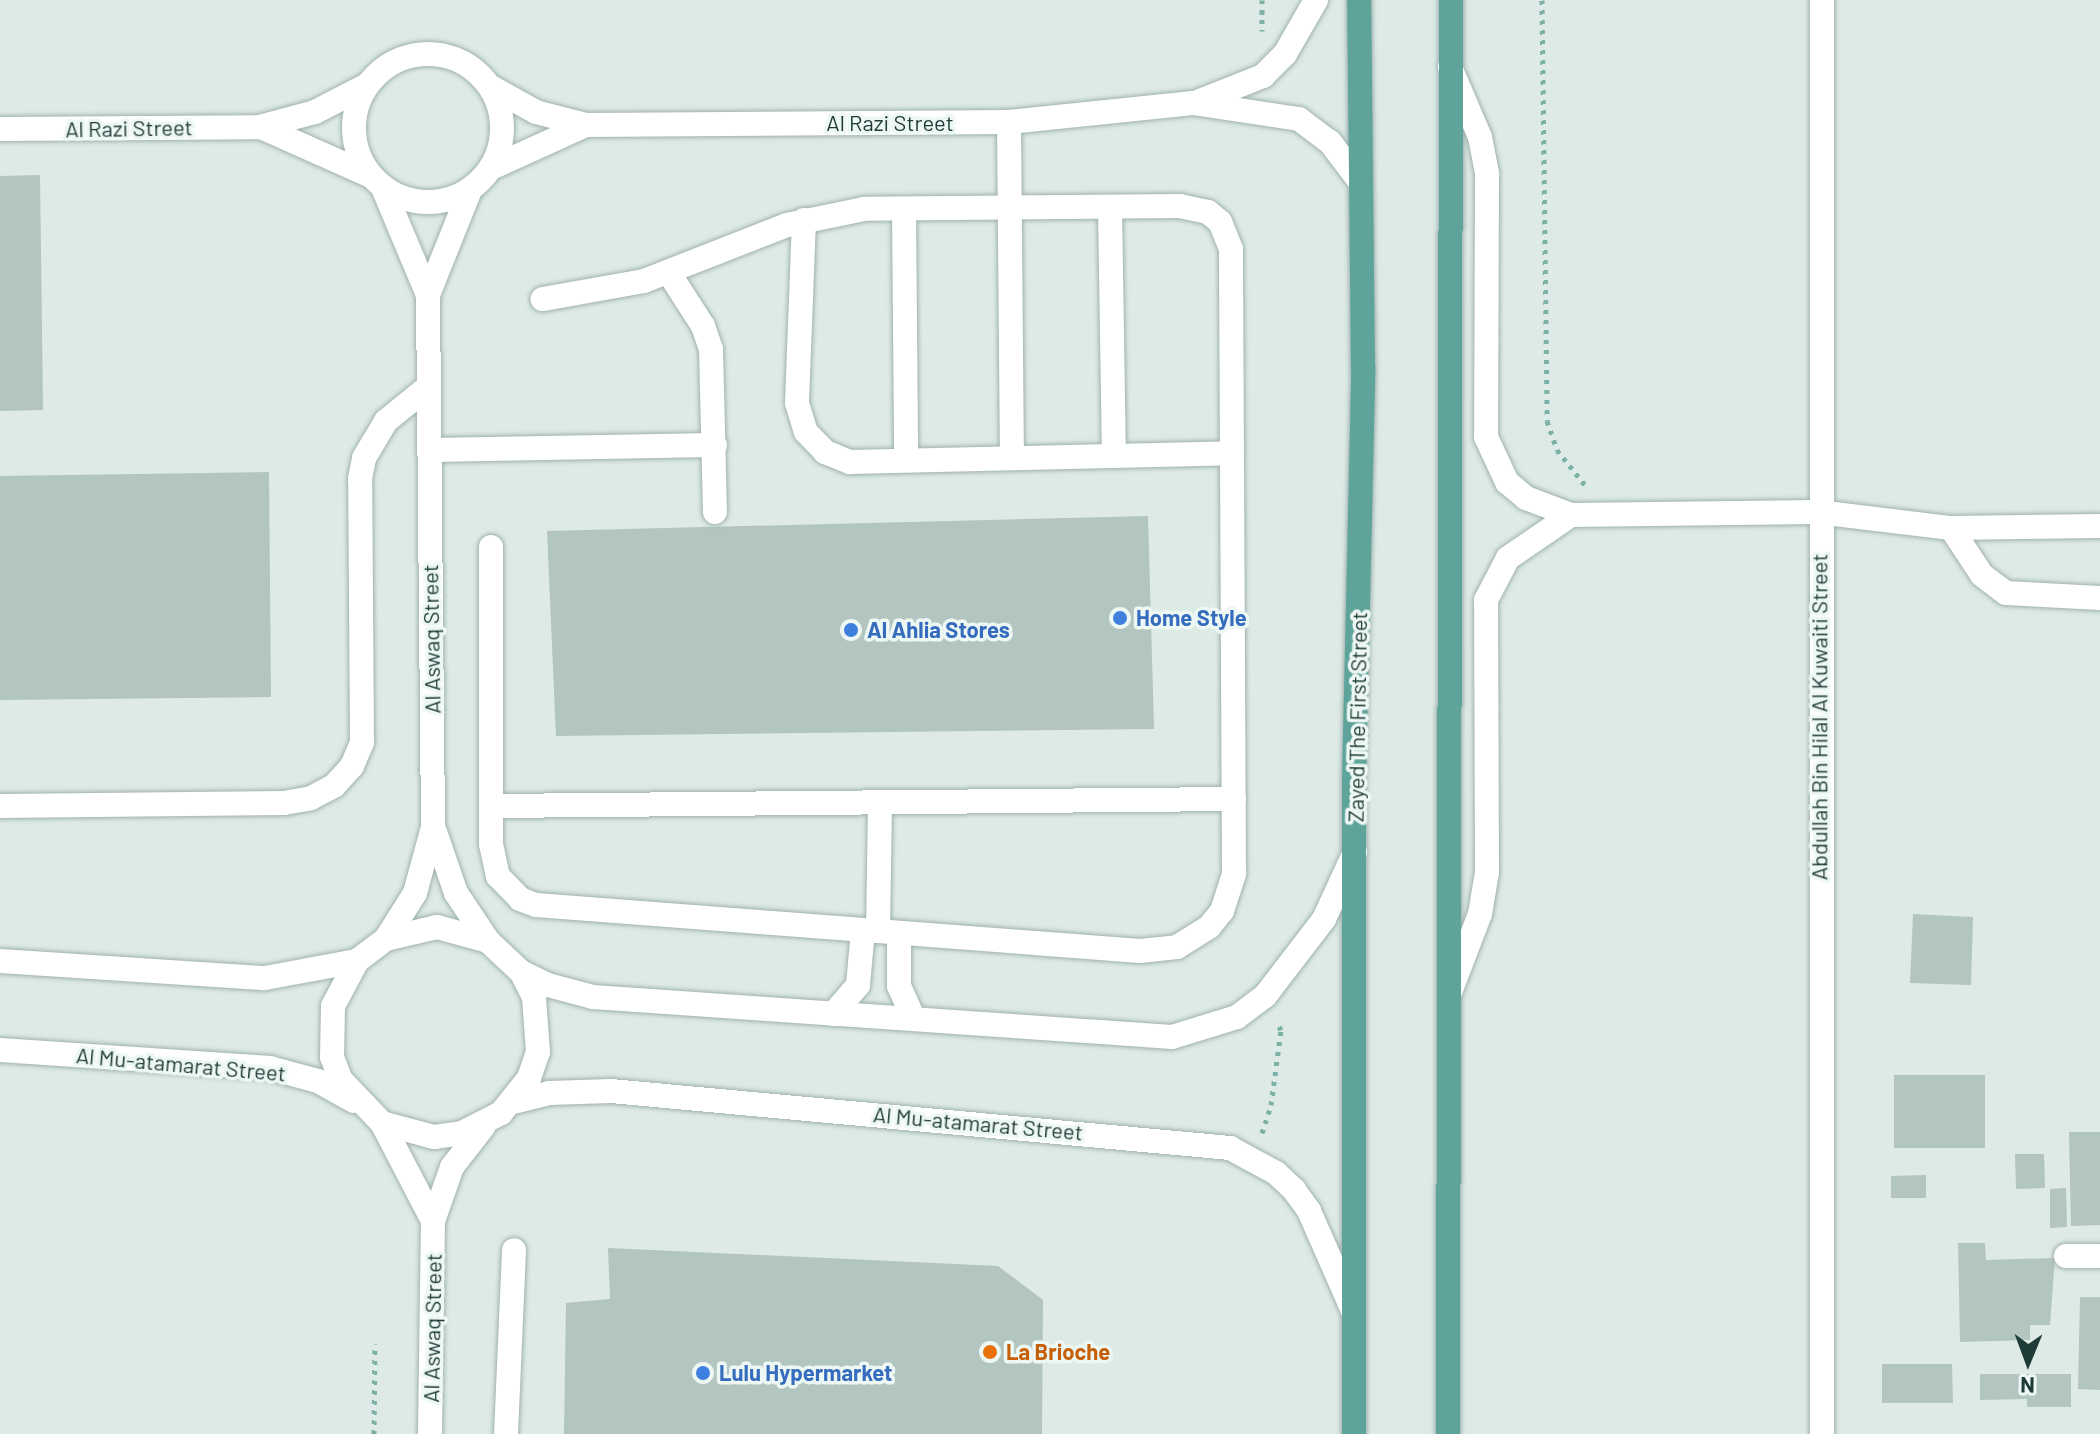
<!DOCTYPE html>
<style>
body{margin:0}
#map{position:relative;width:2100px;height:1434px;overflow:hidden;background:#ddeae6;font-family:Barlow,sans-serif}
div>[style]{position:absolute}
.building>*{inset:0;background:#b2c5c0}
.path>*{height:5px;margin-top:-2.5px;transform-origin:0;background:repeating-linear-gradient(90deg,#7bb1a7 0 4px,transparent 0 10px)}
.roads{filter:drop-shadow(0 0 2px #a0b2ae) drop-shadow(0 0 2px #a0b2ae)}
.minor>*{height:24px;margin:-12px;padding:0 12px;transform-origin:12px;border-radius:12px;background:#fff}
.minor>.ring{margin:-12px;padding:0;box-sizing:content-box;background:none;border:24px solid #fff;border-radius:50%}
.major>*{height:24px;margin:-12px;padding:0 12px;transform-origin:12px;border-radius:12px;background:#5ea49b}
.dots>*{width:22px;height:22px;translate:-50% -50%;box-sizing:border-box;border:4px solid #edf7f3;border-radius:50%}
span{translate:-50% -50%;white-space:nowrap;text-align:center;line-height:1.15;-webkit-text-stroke:7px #edf7f3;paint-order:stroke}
.street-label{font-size:22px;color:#1e3b37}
.shop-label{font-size:22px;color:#366cbe;font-weight:700}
.left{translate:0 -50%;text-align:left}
.food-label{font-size:22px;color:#c56008;font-weight:700}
.north{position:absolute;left:1988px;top:1322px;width:80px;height:80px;-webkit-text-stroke:6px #edf7f3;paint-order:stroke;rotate:181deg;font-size:22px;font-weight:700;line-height:32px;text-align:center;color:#1e3b37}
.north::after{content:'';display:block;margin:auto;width:28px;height:36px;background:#1e3b37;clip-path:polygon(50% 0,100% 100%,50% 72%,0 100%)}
</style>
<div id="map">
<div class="building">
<div style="clip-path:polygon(40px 175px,43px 410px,0 411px,0 176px)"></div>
<div style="clip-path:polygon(269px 472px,271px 697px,0 700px,0 476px)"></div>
<div style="clip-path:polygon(1148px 516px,1154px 729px,556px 736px,547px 531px)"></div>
<div style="clip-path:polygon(1913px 914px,1973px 917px,1971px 985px,1910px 983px)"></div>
<div style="clip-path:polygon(1894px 1075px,1985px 1075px,1985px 1148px,1894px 1148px)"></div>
<div style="clip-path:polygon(2069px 1132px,2100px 1132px,2100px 1225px,2071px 1226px)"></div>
<div style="clip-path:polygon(2015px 1154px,2044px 1154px,2045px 1188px,2016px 1189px)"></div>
<div style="clip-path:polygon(1926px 1175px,1926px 1198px,1891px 1198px,1891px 1176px)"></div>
<div style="clip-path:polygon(2066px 1188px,2067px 1227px,2050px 1228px,2050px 1189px)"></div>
<div style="clip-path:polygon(1958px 1243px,1985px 1243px,1986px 1260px,2055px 1258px,2050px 1325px,2030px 1325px,2030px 1340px,1960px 1342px)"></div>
<div style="clip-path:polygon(608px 1248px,998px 1266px,1043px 1300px,1042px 1434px,564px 1434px,566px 1303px,610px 1299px)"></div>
<div style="clip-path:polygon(2080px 1297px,2100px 1297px,2100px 1390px,2078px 1389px)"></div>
<div style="clip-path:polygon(1882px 1364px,1952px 1364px,1953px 1403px,1882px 1403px)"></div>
<div style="clip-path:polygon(1980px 1374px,2071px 1374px,2071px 1407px,2027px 1407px,2027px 1399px,1980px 1400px)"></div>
</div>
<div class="path">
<div style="left:1262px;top:0;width:31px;rotate:90deg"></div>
<div style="left:1542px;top:0;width:421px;rotate:89.3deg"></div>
<div style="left:1547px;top:421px;width:31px;rotate:71deg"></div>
<div style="left:1557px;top:450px;width:45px;rotate:51.3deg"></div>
<div style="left:1262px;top:1133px;width:29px;rotate:-72deg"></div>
<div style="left:1271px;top:1105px;width:76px;rotate:-82.4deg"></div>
<div style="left:1281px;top:1030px;width:9px;rotate:-117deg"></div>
<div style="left:374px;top:1434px;width:90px;rotate:-89.4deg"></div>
</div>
<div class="roads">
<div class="minor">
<div style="left:1822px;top:0;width:1434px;rotate:90deg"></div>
<div class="ring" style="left:354px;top:54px;width:124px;height:124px"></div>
<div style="left:1450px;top:67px;width:76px;rotate:66.8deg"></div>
<div style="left:1480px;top:137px;width:38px;rotate:79deg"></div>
<div style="left:1487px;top:174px;width:263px;rotate:90.2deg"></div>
<div style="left:1486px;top:437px;width:50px;rotate:65deg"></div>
<div style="left:1507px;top:482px;width:25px;rotate:40deg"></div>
<div style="left:1526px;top:498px;width:48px;rotate:20.7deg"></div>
<div style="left:1571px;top:515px;width:247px;rotate:-0.7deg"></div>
<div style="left:1818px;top:512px;width:134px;rotate:6.9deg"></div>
<div style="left:1951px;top:528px;width:149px;rotate:-0.8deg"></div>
<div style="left:491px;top:87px;width:51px;rotate:29.1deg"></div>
<div style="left:536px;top:112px;width:52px;rotate:14.6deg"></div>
<div style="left:586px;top:125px;width:423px;rotate:-0.4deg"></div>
<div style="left:1009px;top:122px;width:185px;rotate:-5.9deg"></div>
<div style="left:1193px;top:103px;width:107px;rotate:8.6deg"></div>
<div style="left:1299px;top:119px;width:39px;rotate:37deg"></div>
<div style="left:1330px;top:142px;width:46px;rotate:52.9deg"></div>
<div style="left:1200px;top:101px;width:68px;rotate:-21.6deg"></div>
<div style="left:1263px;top:76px;width:31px;rotate:-45deg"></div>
<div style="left:1285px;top:54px;width:62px;rotate:-60.1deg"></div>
<div style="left:1009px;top:122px;width:336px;rotate:89.5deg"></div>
<div style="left:261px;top:127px;width:118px;rotate:24deg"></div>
<div style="left:0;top:129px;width:259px;rotate:-0.4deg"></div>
<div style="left:259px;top:127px;width:58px;rotate:-15deg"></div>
<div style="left:315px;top:112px;width:59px;rotate:-27.4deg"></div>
<div style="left:491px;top:168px;width:104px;rotate:-24.4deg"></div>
<div style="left:383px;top:188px;width:116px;rotate:67.2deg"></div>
<div style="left:1110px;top:207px;width:249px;rotate:89.1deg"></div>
<div style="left:904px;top:209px;width:251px;rotate:89.5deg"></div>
<div style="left:804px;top:220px;width:183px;rotate:92.2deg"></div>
<div style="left:797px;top:403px;width:30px;rotate:73deg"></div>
<div style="left:806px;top:432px;width:28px;rotate:46deg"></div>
<div style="left:825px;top:452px;width:27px;rotate:22deg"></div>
<div style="left:850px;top:462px;width:382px;rotate:-1.3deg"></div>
<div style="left:669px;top:273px;width:63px;rotate:57.3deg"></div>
<div style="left:703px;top:326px;width:24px;rotate:71deg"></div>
<div style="left:711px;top:349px;width:163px;rotate:88.6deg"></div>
<div style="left:430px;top:450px;width:285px;rotate:-1deg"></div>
<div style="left:1951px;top:528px;width:56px;rotate:56.6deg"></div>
<div style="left:1982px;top:575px;width:30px;rotate:37deg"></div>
<div style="left:2006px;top:593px;width:94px;rotate:3deg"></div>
<div style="left:491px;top:547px;width:297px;rotate:90deg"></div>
<div style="left:491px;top:844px;width:33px;rotate:78deg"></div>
<div style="left:498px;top:876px;width:32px;rotate:46deg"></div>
<div style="left:520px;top:899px;width:17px;rotate:21deg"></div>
<div style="left:536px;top:905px;width:606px;rotate:4.36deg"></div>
<div style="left:1140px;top:951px;width:37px;rotate:-6deg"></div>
<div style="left:1177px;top:947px;width:38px;rotate:-32deg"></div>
<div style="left:1209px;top:927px;width:21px;rotate:-51deg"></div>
<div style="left:1222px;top:911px;width:40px;rotate:-72deg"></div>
<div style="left:1234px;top:873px;width:624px;rotate:-90.28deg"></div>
<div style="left:1231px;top:249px;width:29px;rotate:-112deg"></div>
<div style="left:1220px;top:222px;width:16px;rotate:-140deg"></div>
<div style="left:1208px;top:212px;width:29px;rotate:-168deg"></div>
<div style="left:1180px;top:206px;width:316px;rotate:179.5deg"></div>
<div style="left:864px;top:209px;width:79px;rotate:168.3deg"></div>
<div style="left:787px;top:225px;width:154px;rotate:158.6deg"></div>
<div style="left:644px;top:281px;width:103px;rotate:169.9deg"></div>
<div style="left:0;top:806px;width:284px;rotate:-0.6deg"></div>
<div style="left:284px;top:803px;width:27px;rotate:-10deg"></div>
<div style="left:311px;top:798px;width:26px;rotate:-28deg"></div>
<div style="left:334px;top:786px;width:27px;rotate:-48deg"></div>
<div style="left:352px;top:766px;width:26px;rotate:-67deg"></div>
<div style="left:362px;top:742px;width:263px;rotate:-90.4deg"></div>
<div style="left:360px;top:479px;width:21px;rotate:-79deg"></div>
<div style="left:364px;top:458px;width:43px;rotate:-59.3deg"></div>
<div style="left:386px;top:421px;width:55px;rotate:-39.1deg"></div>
<div style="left:491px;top:806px;width:743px;rotate:-0.54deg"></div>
<div style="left:434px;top:829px;width:68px;rotate:71deg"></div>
<div style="left:456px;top:893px;width:58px;rotate:56.3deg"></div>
<div style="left:878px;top:931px;width:129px;rotate:-89.1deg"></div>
<div style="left:899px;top:933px;width:53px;rotate:90deg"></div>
<div style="left:899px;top:986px;width:35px;rotate:66deg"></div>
<div style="left:386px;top:939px;width:54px;rotate:-57.8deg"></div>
<div style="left:415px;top:893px;width:68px;rotate:-74.7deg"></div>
<div style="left:433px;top:827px;width:532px;rotate:-90.54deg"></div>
<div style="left:428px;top:295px;width:113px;rotate:-68.2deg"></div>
<div style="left:0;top:961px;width:266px;rotate:3.7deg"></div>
<div style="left:265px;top:978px;width:94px;rotate:-10.5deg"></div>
<div style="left:521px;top:972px;width:30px;rotate:26deg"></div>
<div style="left:548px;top:985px;width:47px;rotate:14.9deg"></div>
<div style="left:593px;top:997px;width:580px;rotate:3.95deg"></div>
<div style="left:1172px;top:1037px;width:68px;rotate:-17.1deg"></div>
<div style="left:1237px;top:1017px;width:35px;rotate:-37deg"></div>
<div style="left:1265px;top:996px;width:97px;rotate:-52.5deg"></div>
<div style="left:1324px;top:919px;width:74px;rotate:-65.2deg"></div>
<div style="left:1449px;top:995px;width:87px;rotate:-69.1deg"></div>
<div style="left:1480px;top:914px;width:43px;rotate:-80.5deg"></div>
<div style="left:1487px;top:872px;width:272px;rotate:-90.2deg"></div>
<div style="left:1486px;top:600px;width:47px;rotate:-62.4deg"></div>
<div style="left:1508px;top:558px;width:76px;rotate:-34.3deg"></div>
<div style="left:833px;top:1014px;width:38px;rotate:-49deg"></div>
<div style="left:858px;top:985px;width:55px;rotate:-84.8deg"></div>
<div style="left:0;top:1050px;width:271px;rotate:3.8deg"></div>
<div style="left:270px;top:1068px;width:50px;rotate:15.2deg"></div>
<div style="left:318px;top:1081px;width:41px;rotate:29.1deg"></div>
<div style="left:513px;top:1102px;width:37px;rotate:-14deg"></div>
<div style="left:549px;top:1093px;width:62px;rotate:-1.8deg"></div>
<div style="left:611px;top:1091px;width:622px;rotate:5.26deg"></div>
<div style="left:1230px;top:1148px;width:52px;rotate:28.5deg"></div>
<div style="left:1276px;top:1173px;width:25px;rotate:43deg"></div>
<div style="left:1294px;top:1190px;width:26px;rotate:54deg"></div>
<div style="left:1309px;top:1211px;width:111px;rotate:66.2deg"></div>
<div style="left:382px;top:1123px;width:54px;rotate:15.1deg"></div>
<div style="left:434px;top:1137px;width:28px;rotate:-8deg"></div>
<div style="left:462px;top:1133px;width:44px;rotate:-27.1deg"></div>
<div style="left:501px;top:1113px;width:45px;rotate:-51.3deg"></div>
<div style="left:529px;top:1078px;width:28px;rotate:-71deg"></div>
<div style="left:538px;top:1052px;width:55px;rotate:-94.2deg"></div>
<div style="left:534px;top:997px;width:28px;rotate:-117deg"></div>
<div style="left:521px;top:972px;width:45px;rotate:-136.8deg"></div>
<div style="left:488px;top:941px;width:53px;rotate:-164.6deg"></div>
<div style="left:437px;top:927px;width:52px;rotate:166.8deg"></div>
<div style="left:386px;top:939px;width:36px;rotate:143deg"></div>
<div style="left:357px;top:961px;width:51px;rotate:118.1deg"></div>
<div style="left:333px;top:1006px;width:51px;rotate:91.1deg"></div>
<div style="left:332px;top:1057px;width:25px;rotate:69deg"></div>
<div style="left:341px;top:1080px;width:59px;rotate:46.4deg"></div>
<div style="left:382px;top:1123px;width:110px;rotate:62.5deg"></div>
<div style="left:2066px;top:1256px;width:34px"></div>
<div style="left:430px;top:1434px;width:213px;rotate:-89.2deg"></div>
<div style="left:433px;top:1221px;width:57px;rotate:-70.6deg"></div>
<div style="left:452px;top:1167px;width:51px;rotate:-52.2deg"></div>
<div style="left:506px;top:1434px;width:184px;rotate:-87.5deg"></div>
</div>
<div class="major">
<div style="left:1354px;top:1434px;width:654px;rotate:-90deg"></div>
<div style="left:1354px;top:780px;width:412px;rotate:-88.7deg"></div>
<div style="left:1363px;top:368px;width:368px;rotate:-90.6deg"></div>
<div style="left:1448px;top:1434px;width:1434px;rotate:-89.88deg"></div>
</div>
</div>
<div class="dots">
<div style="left:1120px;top:618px;background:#3f7fe0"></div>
<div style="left:851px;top:630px;background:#3f7fe0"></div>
<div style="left:990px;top:1352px;background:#e8710a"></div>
<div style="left:703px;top:1373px;background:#3f7fe0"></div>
</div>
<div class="street-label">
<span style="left:890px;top:123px">Al Razi Street</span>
<span style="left:129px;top:128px;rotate:-1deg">Al Razi Street</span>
<span style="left:431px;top:639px;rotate:-91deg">Al Aswaq Street</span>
<span style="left:1357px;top:717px;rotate:-89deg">Zayed The First Street</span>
<span style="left:1819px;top:717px;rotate:-90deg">Abdullah Bin Hilal Al Kuwaiti Street</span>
<span style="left:181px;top:1064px;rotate:5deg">Al Mu-atamarat Street</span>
<span style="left:978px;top:1123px;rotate:5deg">Al Mu-atamarat Street</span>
<span style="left:432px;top:1328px;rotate:-89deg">Al Aswaq Street</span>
</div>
<div class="shop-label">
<span class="left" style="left:1136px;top:618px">Home Style</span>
<span class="left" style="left:867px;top:630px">Al Ahlia Stores</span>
<span class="left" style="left:719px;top:1373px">Lulu Hypermarket</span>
</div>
<div class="food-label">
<span class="left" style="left:1006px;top:1352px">La Brioche</span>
</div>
<div class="north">N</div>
</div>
